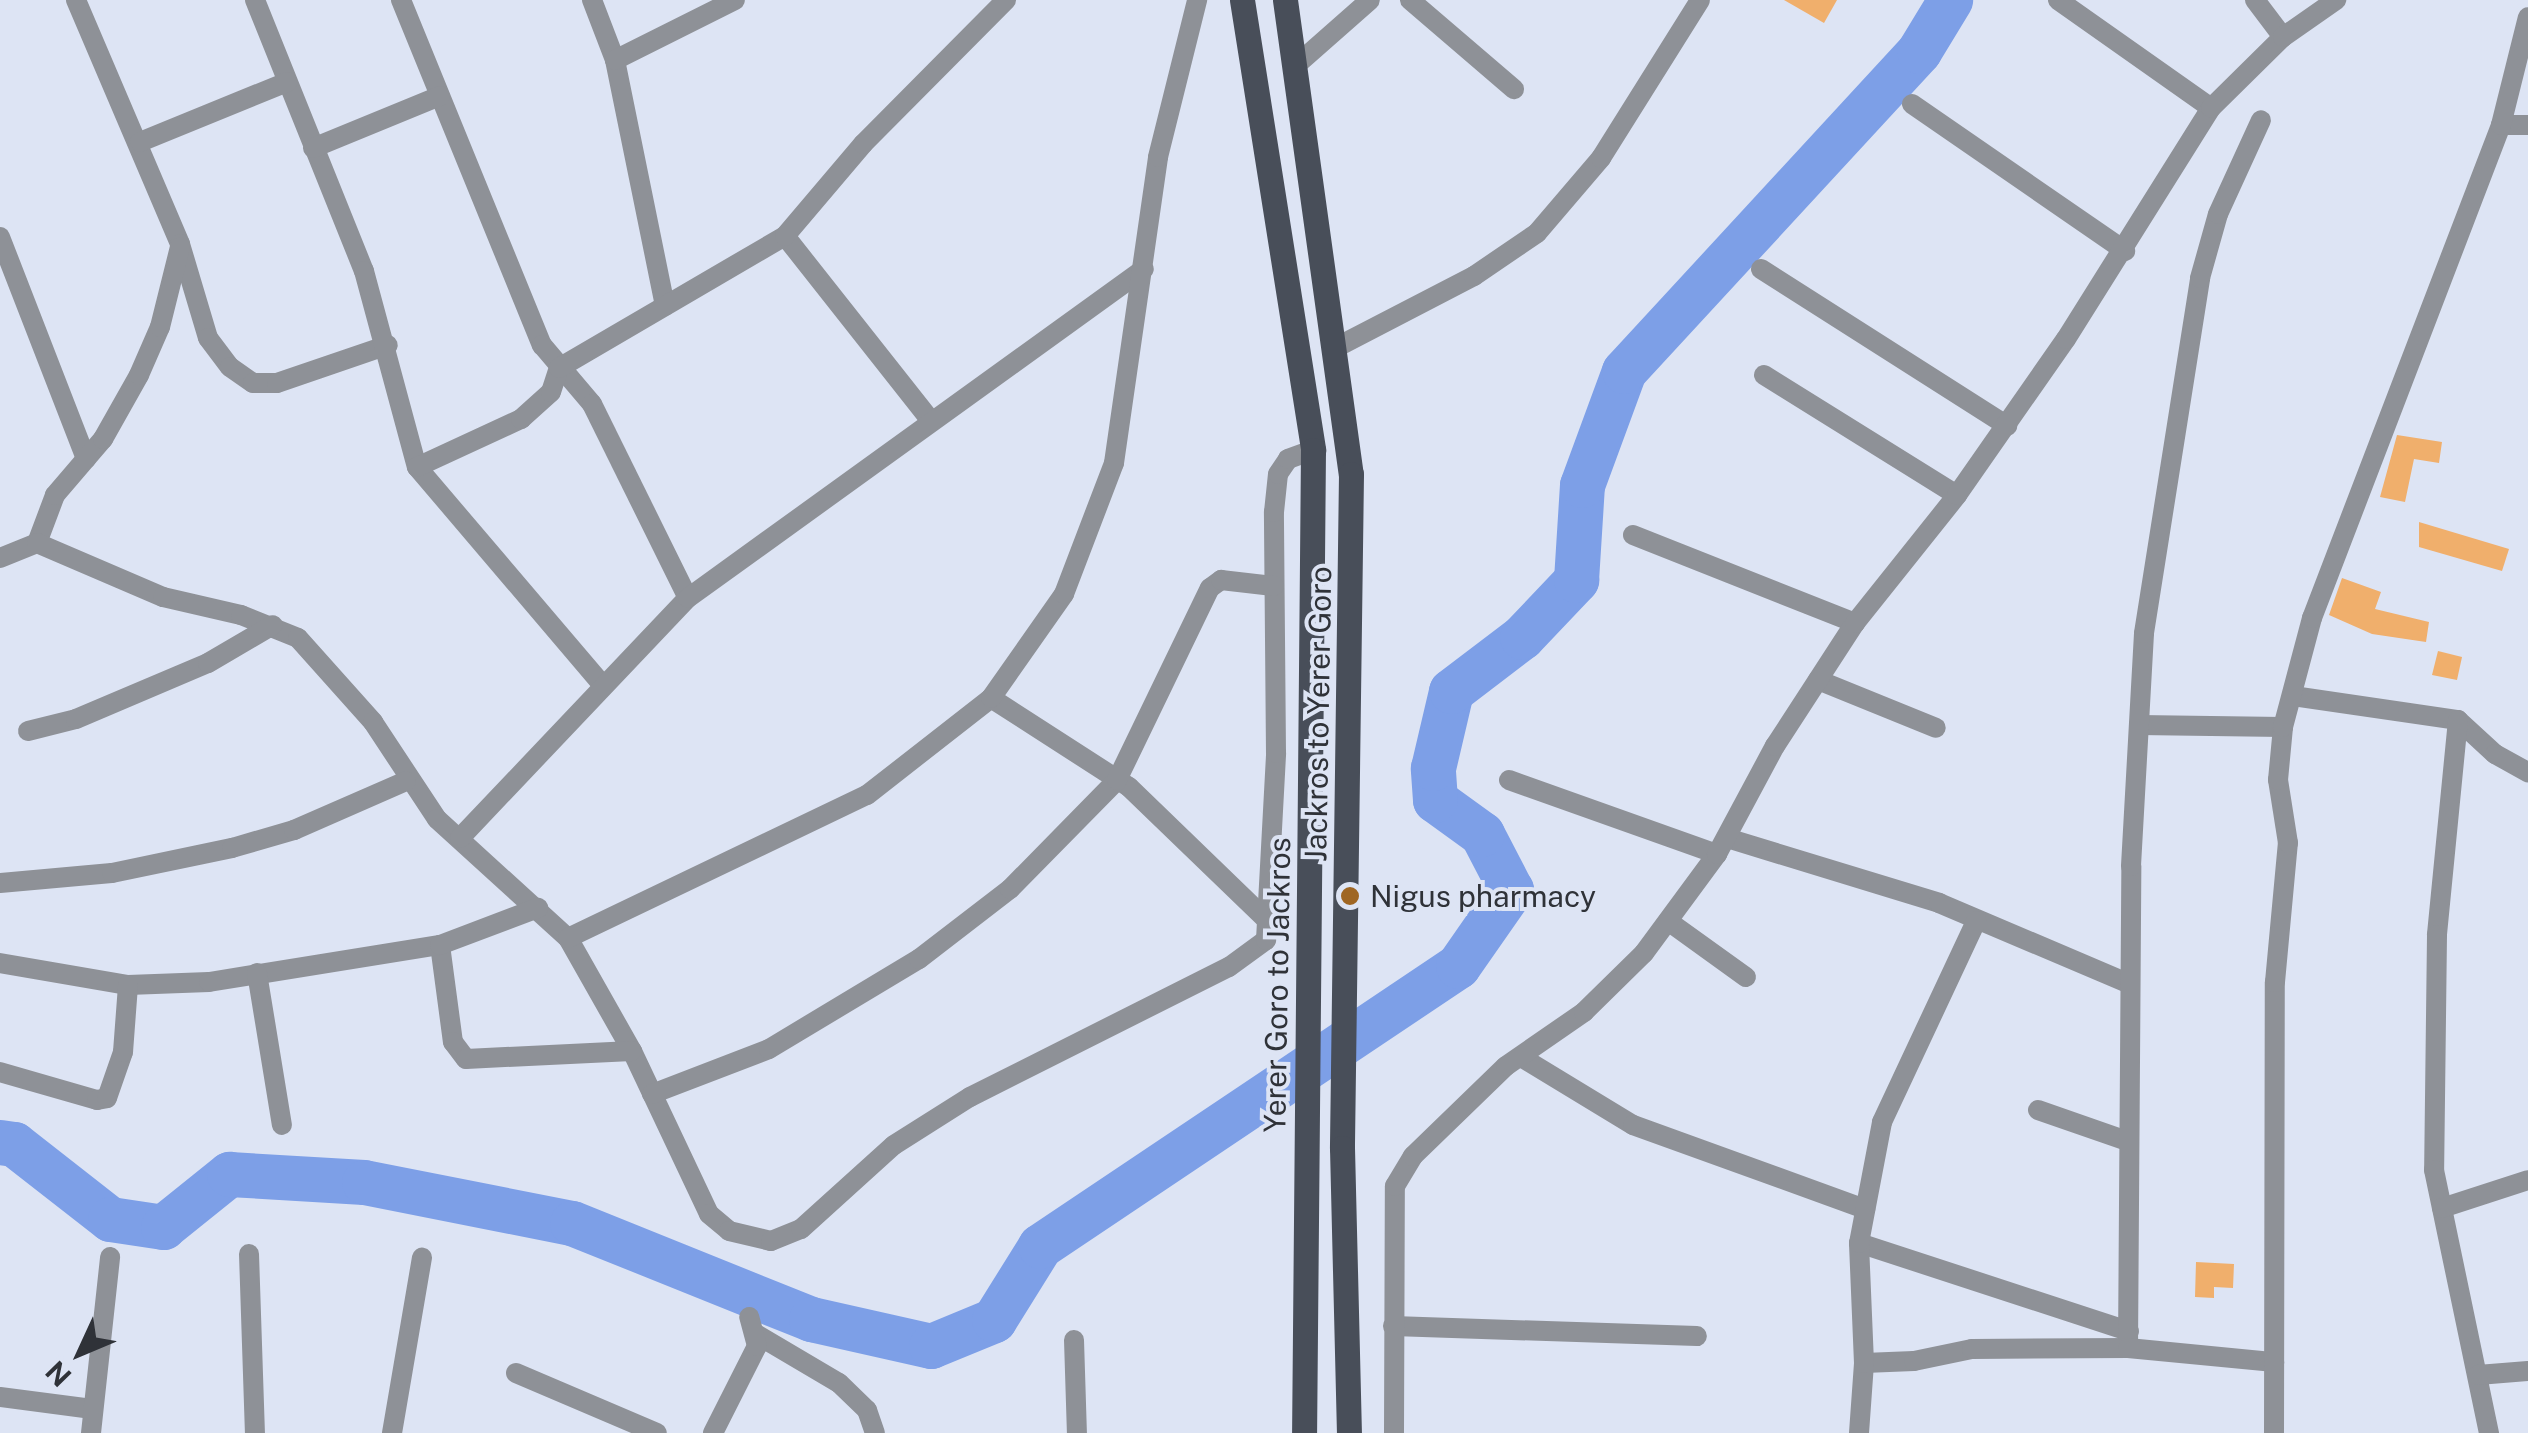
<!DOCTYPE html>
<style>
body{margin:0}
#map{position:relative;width:2528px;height:1433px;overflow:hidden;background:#dde4f4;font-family:"Public Sans",sans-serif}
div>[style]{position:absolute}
.river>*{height:45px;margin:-22.5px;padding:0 22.5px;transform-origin:22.5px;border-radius:22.5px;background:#7d9fe7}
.building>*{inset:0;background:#f0af6c}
.street>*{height:20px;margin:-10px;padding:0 10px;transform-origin:10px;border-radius:10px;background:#8e9197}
.primary>*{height:25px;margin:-12.5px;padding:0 12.5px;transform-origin:12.5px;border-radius:12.5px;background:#484e59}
.dots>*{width:28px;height:28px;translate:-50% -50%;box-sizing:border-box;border:5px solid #dde4f4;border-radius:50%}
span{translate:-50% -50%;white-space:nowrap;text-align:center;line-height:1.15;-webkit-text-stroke:8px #dde4f4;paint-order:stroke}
.street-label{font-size:30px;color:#2f3238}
.poi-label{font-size:30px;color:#2f3238}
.left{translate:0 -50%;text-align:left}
.north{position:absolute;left:30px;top:1303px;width:100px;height:100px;-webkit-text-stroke:8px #dde4f4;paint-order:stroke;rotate:226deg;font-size:28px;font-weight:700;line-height:40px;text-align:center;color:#2f3238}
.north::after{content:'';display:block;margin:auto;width:35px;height:45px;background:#2f3238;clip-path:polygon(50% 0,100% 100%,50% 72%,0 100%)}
</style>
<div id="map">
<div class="river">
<div style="left:0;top:1142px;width:14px;rotate:8deg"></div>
<div style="left:14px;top:1144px;width:122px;rotate:38deg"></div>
<div style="left:110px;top:1219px;width:54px;rotate:8.6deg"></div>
<div style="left:163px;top:1227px;width:85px;rotate:-38.8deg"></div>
<div style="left:229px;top:1174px;width:135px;rotate:3.4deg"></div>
<div style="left:364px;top:1182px;width:212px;rotate:11.2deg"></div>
<div style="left:572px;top:1223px;width:258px;rotate:21.9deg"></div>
<div style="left:811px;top:1319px;width:123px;rotate:12.7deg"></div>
<div style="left:931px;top:1346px;width:68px;rotate:-22.4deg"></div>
<div style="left:994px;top:1320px;width:87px;rotate:-58.1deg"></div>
<div style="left:1040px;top:1246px;width:503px;rotate:-33.82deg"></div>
<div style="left:1458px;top:966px;width:93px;rotate:-55.1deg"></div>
<div style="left:1511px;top:890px;width:63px;rotate:-117.4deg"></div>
<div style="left:1482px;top:834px;width:58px;rotate:-144.1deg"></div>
<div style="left:1435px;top:800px;width:32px;rotate:-94deg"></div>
<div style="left:1433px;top:768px;width:79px;rotate:-76.8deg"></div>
<div style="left:1451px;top:691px;width:89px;rotate:-37.3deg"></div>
<div style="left:1522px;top:637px;width:79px;rotate:-46.5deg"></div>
<div style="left:1576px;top:580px;width:95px;rotate:-86.4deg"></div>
<div style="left:1582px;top:485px;width:121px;rotate:-69.8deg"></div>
<div style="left:1624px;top:371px;width:435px;rotate:-47.3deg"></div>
<div style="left:1919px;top:51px;width:60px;rotate:-58.7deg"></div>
</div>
<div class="building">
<div style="clip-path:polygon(1784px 0,1837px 0,1824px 23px)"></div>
<div style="clip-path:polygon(2397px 435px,2442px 442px,2439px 463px,2414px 459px,2405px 502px,2380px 497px)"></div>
<div style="clip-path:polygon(2419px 522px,2509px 549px,2502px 571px,2419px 547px)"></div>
<div style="clip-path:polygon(2342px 578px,2381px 592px,2375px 609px,2429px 622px,2426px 642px,2372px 634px,2329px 615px)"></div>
<div style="clip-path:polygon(2438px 651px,2462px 657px,2457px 680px,2432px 675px)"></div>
<div style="clip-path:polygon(2196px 1262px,2234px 1264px,2233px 1288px,2214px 1287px,2214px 1298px,2195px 1297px)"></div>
</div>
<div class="street">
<div style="left:76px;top:0;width:265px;rotate:66.9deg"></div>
<div style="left:180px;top:244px;width:98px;rotate:73.4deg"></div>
<div style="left:208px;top:338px;width:36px;rotate:53deg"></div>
<div style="left:230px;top:367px;width:28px;rotate:35deg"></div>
<div style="left:253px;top:383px;width:24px"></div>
<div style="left:277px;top:383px;width:117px;rotate:-18.9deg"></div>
<div style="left:255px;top:0;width:292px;rotate:68.1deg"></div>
<div style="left:364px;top:271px;width:203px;rotate:74.9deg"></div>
<div style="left:417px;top:467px;width:284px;rotate:49.6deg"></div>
<div style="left:401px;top:0;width:373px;rotate:67.8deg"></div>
<div style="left:542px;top:345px;width:77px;rotate:49.7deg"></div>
<div style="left:592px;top:404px;width:216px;rotate:63.7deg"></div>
<div style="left:592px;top:0;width:64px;rotate:69deg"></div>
<div style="left:615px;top:60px;width:251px;rotate:78.5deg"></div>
<div style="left:1410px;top:0;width:137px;rotate:40.6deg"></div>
<div style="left:2058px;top:0;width:187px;rotate:35.2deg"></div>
<div style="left:2255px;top:0;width:46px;rotate:52.9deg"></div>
<div style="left:615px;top:60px;width:134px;rotate:-26.6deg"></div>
<div style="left:1294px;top:67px;width:101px;rotate:-41.4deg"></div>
<div style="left:1912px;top:104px;width:259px;rotate:34.6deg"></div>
<div style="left:2501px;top:125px;width:27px"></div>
<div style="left:140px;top:142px;width:159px;rotate:-22.2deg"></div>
<div style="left:313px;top:148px;width:137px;rotate:-22.3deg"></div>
<div style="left:785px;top:236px;width:236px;rotate:51.7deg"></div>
<div style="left:0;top:237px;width:238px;rotate:68.8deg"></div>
<div style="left:1761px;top:269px;width:292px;rotate:32.5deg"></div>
<div style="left:1337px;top:347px;width:154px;rotate:-27.4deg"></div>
<div style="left:1474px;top:276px;width:76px;rotate:-34.3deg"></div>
<div style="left:1537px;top:233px;width:99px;rotate:-49.5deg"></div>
<div style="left:1601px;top:158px;width:186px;rotate:-57.9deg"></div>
<div style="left:1764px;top:375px;width:227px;rotate:31.9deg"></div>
<div style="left:417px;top:467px;width:115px;rotate:-24.8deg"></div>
<div style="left:521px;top:419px;width:40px;rotate:-42deg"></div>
<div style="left:551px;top:392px;width:25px;rotate:-72deg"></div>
<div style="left:559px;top:368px;width:262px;rotate:-30.3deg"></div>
<div style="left:785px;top:236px;width:121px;rotate:-49.7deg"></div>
<div style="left:863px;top:144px;width:203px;rotate:-45.2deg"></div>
<div style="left:1633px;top:535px;width:239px;rotate:21.6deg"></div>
<div style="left:37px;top:543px;width:51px;rotate:-69.4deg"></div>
<div style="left:55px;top:495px;width:74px;rotate:-49.4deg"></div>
<div style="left:103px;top:439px;width:73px;rotate:-60.6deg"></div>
<div style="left:139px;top:375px;width:52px;rotate:-66.4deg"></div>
<div style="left:160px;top:327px;width:82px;rotate:-76deg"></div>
<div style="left:0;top:558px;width:40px;rotate:-22deg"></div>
<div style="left:37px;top:543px;width:137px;rotate:23.2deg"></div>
<div style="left:163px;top:597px;width:80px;rotate:13deg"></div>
<div style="left:241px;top:615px;width:61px;rotate:22deg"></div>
<div style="left:298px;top:638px;width:113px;rotate:48.2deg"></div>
<div style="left:373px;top:722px;width:116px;rotate:56.6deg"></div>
<div style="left:437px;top:819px;width:177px;rotate:42.3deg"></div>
<div style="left:568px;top:938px;width:130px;rotate:60.5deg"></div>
<div style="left:632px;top:1051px;width:180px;rotate:64.7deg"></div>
<div style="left:709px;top:1214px;width:26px;rotate:40deg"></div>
<div style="left:729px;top:1231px;width:43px;rotate:13.4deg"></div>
<div style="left:771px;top:1241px;width:32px;rotate:-22deg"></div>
<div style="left:801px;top:1229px;width:125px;rotate:-42.1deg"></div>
<div style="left:894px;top:1145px;width:90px;rotate:-32.3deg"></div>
<div style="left:970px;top:1097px;width:290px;rotate:-26.7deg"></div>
<div style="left:1229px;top:967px;width:46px;rotate:-36.1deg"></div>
<div style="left:1266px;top:940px;width:187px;rotate:-86.9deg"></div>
<div style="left:1276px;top:753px;width:241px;rotate:-90.5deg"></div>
<div style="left:1274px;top:512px;width:38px;rotate:-84deg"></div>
<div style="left:1278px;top:474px;width:18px;rotate:-56deg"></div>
<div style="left:1288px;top:459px;width:27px;rotate:-20deg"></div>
<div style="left:1818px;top:680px;width:127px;rotate:22.1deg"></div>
<div style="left:2293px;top:696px;width:167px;rotate:8.3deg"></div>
<div style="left:2458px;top:720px;width:50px;rotate:42.6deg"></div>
<div style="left:2495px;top:754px;width:38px;rotate:29deg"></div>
<div style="left:991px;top:698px;width:164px;rotate:32.8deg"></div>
<div style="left:1129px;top:787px;width:196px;rotate:44deg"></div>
<div style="left:2458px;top:720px;width:216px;rotate:95.6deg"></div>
<div style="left:2437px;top:935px;width:235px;rotate:90.7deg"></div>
<div style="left:2434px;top:1170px;width:269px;rotate:78.2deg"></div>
<div style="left:2139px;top:725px;width:144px;rotate:0.8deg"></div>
<div style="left:28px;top:731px;width:49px;rotate:-14deg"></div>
<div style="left:76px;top:719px;width:143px;rotate:-23deg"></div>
<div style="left:208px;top:663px;width:75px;rotate:-30.3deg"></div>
<div style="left:1509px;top:780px;width:221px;rotate:19.6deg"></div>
<div style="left:460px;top:838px;width:331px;rotate:-46.5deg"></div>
<div style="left:688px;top:598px;width:562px;rotate:-35.81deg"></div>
<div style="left:1727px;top:838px;width:222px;rotate:17deg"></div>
<div style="left:1939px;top:903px;width:207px;rotate:23deg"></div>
<div style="left:0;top:883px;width:112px;rotate:-5.1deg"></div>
<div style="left:112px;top:873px;width:123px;rotate:-11.8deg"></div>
<div style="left:232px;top:848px;width:65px;rotate:-16.2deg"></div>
<div style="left:294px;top:830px;width:122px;rotate:-23.6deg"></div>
<div style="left:1668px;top:921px;width:96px;rotate:35.7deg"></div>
<div style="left:568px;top:938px;width:331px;rotate:-25.6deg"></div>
<div style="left:867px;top:795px;width:157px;rotate:-38deg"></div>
<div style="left:991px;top:698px;width:127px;rotate:-54.9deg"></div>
<div style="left:1064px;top:594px;width:140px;rotate:-69.1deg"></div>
<div style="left:1114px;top:463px;width:309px;rotate:-81.8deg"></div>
<div style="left:1158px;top:157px;width:162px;rotate:-76deg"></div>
<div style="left:440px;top:945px;width:98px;rotate:82.4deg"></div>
<div style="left:453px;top:1042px;width:21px;rotate:53deg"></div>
<div style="left:466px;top:1059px;width:166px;rotate:-2.8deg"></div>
<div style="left:0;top:963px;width:130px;rotate:9.8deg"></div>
<div style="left:128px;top:985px;width:81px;rotate:-2.1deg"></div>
<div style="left:209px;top:982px;width:234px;rotate:-9.1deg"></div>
<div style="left:440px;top:945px;width:105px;rotate:-20.7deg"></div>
<div style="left:257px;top:973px;width:154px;rotate:80.7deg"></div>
<div style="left:1521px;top:1057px;width:131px;rotate:31.3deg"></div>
<div style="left:1633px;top:1125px;width:247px;rotate:19.9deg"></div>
<div style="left:0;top:1072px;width:101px;rotate:16.1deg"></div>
<div style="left:97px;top:1100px;width:10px;rotate:-11deg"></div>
<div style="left:107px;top:1098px;width:49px;rotate:-70.8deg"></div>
<div style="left:123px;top:1052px;width:67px;rotate:-85.7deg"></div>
<div style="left:652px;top:1094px;width:125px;rotate:-21deg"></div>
<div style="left:769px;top:1049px;width:175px;rotate:-31deg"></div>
<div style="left:919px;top:959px;width:115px;rotate:-37.6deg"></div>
<div style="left:1010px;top:889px;width:153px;rotate:-45.5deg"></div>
<div style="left:1117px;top:780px;width:213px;rotate:-64.2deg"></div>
<div style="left:1210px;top:588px;width:14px;rotate:-36deg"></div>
<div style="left:1221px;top:580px;width:53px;rotate:6.5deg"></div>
<div style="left:2038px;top:1110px;width:94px;rotate:19.2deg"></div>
<div style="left:2442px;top:1208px;width:90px;rotate:-18deg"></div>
<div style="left:1859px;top:1243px;width:284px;rotate:18.1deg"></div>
<div style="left:249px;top:1254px;width:179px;rotate:88.1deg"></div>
<div style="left:1393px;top:1326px;width:304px;rotate:1.9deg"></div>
<div style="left:756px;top:1334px;width:96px;rotate:30.6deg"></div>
<div style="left:839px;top:1383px;width:39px;rotate:44deg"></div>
<div style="left:867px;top:1410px;width:24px;rotate:71deg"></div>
<div style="left:1074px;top:1340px;width:93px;rotate:88.2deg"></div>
<div style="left:2128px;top:1348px;width:482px;rotate:-89.6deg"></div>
<div style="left:2131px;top:866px;width:233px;rotate:-86.8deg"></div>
<div style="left:2144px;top:633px;width:359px;rotate:-81deg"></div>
<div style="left:2200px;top:278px;width:66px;rotate:-74.3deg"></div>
<div style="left:2218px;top:214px;width:103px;rotate:-65.4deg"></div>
<div style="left:1864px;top:1363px;width:50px;rotate:-2.3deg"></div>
<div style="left:1914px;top:1361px;width:59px;rotate:-11.7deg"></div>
<div style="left:1972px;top:1349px;width:156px;rotate:-0.4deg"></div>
<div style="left:2128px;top:1348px;width:147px;rotate:5.5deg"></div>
<div style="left:516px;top:1373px;width:153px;rotate:23.1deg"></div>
<div style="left:2478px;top:1375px;width:50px;rotate:-4.6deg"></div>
<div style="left:0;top:1397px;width:93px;rotate:7.4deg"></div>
<div style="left:91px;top:1433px;width:177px;rotate:-83.8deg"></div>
<div style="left:392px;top:1433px;width:178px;rotate:-80.3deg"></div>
<div style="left:713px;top:1433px;width:97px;rotate:-63.2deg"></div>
<div style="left:757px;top:1346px;width:30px;rotate:-105deg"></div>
<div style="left:1394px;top:1433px;width:247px;rotate:-89.8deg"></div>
<div style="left:1395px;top:1186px;width:35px;rotate:-59deg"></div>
<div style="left:1413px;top:1156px;width:129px;rotate:-44.1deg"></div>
<div style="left:1506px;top:1066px;width:95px;rotate:-34.7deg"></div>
<div style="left:1584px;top:1012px;width:84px;rotate:-44.5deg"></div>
<div style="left:1644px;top:953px;width:123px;rotate:-53.6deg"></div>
<div style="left:1717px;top:854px;width:123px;rotate:-61.8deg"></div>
<div style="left:1775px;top:746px;width:147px;rotate:-57deg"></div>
<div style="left:1855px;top:623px;width:164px;rotate:-51.4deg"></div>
<div style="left:1957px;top:495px;width:190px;rotate:-55.1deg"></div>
<div style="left:2066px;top:339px;width:273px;rotate:-57.9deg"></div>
<div style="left:2211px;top:108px;width:101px;rotate:-44.6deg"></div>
<div style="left:2283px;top:37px;width:65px;rotate:-34.9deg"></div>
<div style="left:1859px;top:1433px;width:70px;rotate:-85.9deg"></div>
<div style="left:1864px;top:1363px;width:120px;rotate:-92.4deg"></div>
<div style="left:1859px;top:1243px;width:123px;rotate:-79.2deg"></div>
<div style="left:1882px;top:1122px;width:222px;rotate:-64.9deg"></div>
<div style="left:2274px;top:1433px;width:451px;rotate:-89.9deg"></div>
<div style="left:2275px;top:982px;width:140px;rotate:-84.7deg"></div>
<div style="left:2288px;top:843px;width:64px;rotate:-99deg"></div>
<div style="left:2278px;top:780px;width:53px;rotate:-84.6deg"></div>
<div style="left:2283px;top:727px;width:113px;rotate:-75.1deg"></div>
<div style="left:2312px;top:618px;width:528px;rotate:-69.02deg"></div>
<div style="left:2501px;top:125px;width:111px;rotate:-76deg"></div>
</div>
<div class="primary">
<div style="left:1242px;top:0;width:456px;rotate:81deg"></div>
<div style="left:1313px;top:450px;width:983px;rotate:90.52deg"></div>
<div style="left:1285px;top:0;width:479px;rotate:82.1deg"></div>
<div style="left:1351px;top:474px;width:674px;rotate:90.77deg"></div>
<div style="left:1342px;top:1148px;width:285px;rotate:88.6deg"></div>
</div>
<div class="dots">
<div style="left:1350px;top:896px;background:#9f6623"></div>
</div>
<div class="street-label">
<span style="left:1318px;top:714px;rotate:-89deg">Jackros to Yerer Goro</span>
<span style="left:1277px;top:985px;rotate:-89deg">Yerer Goro to Jackros</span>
</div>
<div class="poi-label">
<span class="left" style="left:1370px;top:896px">Nigus pharmacy</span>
</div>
<div class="north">N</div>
</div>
